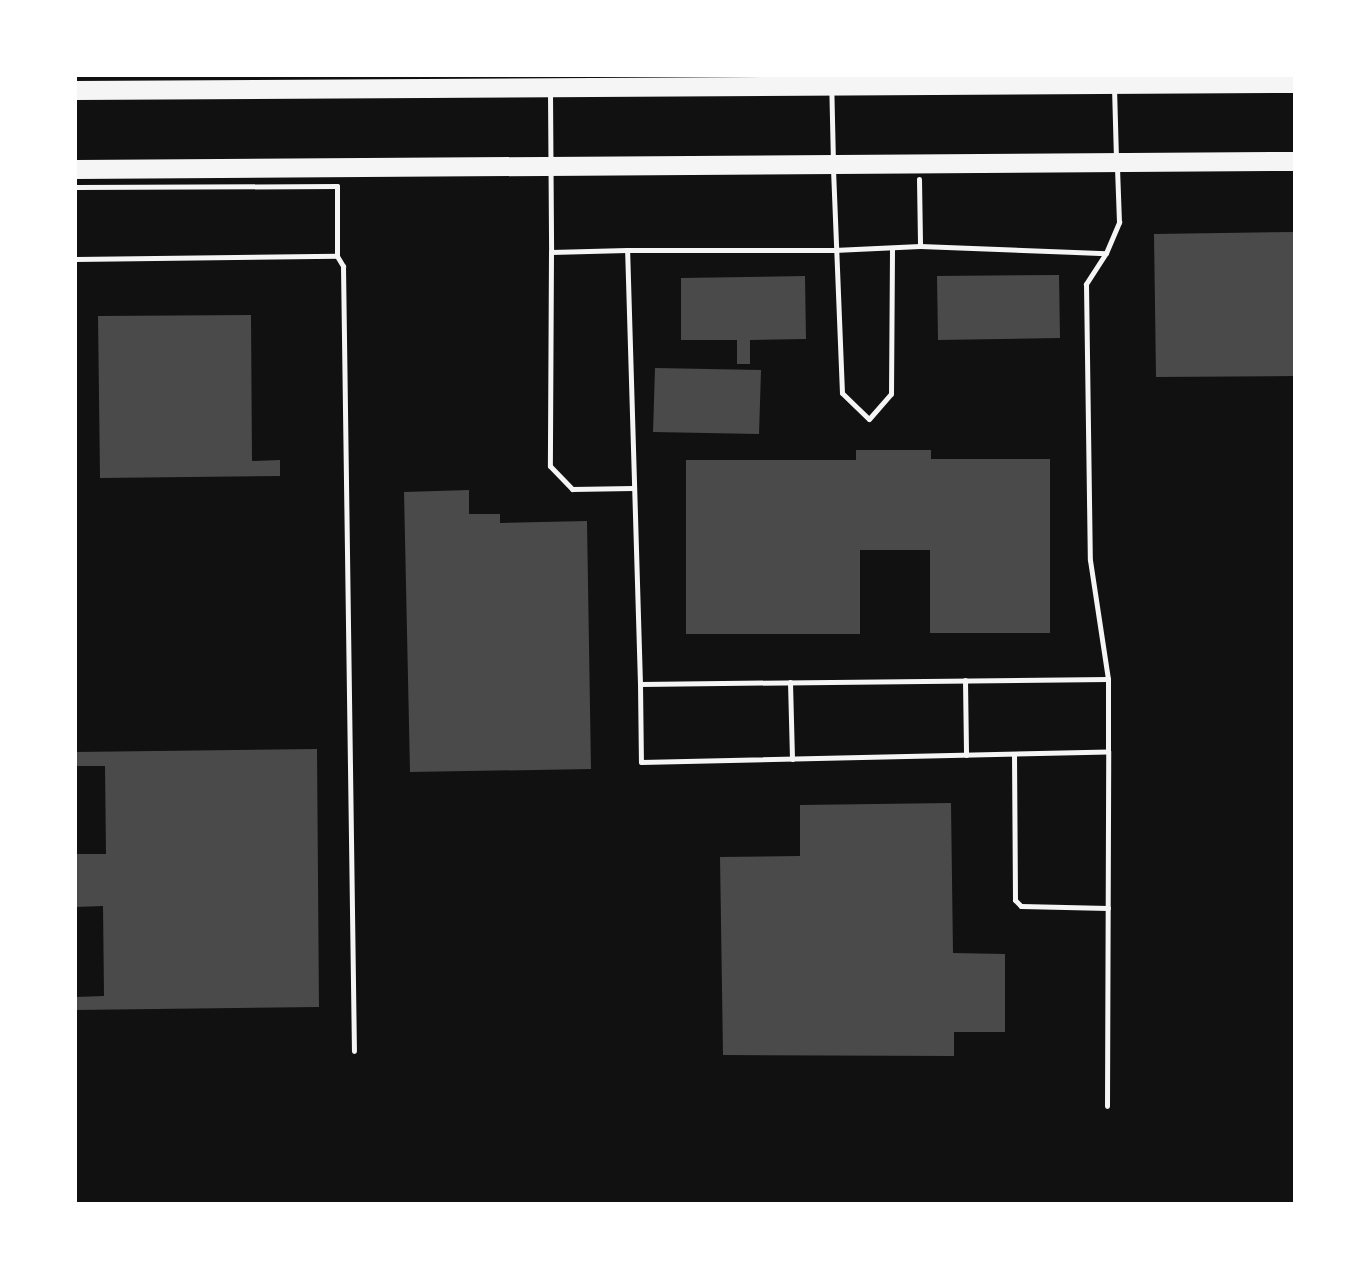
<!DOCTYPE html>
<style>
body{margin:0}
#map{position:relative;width:1370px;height:1279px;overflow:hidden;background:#111;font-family:Ubuntu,sans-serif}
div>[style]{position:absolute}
.building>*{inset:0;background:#4a4a4a}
.service>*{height:5px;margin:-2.5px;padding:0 2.5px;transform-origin:2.5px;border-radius:2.5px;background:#f5f5f5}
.motorway>*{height:19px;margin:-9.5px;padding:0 9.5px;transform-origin:9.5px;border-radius:9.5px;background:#f5f5f5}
span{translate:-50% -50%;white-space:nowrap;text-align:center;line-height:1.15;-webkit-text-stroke:7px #fff;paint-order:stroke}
.frame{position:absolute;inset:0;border:77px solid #fff;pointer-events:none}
</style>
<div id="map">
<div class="building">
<div style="clip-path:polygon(1295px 232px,1295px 376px,1156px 377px,1154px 234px)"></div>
<div style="clip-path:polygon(1059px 275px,1060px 338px,938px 340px,937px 276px)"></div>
<div style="clip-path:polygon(805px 276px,806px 339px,750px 340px,750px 364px,737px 364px,737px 340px,681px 340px,681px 278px)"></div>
<div style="clip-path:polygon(251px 315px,252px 461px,280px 460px,280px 476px,100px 478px,98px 316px)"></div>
<div style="clip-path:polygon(655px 368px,761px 370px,759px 434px,653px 432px)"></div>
<div style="clip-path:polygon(856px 450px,931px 450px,931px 459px,1050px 459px,1050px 633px,930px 633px,930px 550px,860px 550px,860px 634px,686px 634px,686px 460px,856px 460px)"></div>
<div style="clip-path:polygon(469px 490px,469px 514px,500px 514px,500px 523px,587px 521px,591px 769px,410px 772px,404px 492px)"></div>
<div style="clip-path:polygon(317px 749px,319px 1007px,75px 1010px,75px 997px,104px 996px,103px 906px,75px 907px,75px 854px,106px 854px,105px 766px,75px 766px,75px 752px)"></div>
<div style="clip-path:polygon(951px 803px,953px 953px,1005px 954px,1005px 1032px,954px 1032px,954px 1056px,723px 1055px,720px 857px,800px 856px,800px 805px)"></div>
</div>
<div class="service">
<div style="left:831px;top:75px;width:85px;rotate:88.7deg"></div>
<div style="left:1114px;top:87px;width:71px;rotate:88.4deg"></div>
<div style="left:550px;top:92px;width:160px;rotate:89.6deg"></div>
<div style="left:551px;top:252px;width:76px;rotate:-1.5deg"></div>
<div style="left:627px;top:250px;width:207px"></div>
<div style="left:834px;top:250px;width:86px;rotate:-2.7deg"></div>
<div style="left:920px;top:246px;width:186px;rotate:2.2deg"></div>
<div style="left:1106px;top:253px;width:37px;rotate:123deg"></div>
<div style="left:1086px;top:284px;width:276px;rotate:89.2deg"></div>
<div style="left:1090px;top:560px;width:120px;rotate:81.4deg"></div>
<div style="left:1108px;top:679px;width:468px;rotate:179.4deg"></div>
<div style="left:640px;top:684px;width:434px;rotate:-91.7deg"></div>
<div style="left:833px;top:169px;width:224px;rotate:87.7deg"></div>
<div style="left:842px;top:393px;width:37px;rotate:44deg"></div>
<div style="left:869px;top:419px;width:33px;rotate:-49deg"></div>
<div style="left:891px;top:394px;width:146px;rotate:-89.6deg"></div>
<div style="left:919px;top:179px;width:67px;rotate:89.1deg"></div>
<div style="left:75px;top:187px;width:262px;rotate:-0.2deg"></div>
<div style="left:337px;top:186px;width:70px;rotate:90deg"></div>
<div style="left:337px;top:256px;width:12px;rotate:59deg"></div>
<div style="left:343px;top:266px;width:785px;rotate:89.2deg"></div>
<div style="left:551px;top:252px;width:214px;rotate:90.3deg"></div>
<div style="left:550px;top:466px;width:32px;rotate:46deg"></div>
<div style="left:572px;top:489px;width:61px;rotate:-0.9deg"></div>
<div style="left:1106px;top:253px;width:34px;rotate:-67deg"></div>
<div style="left:1119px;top:222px;width:54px;rotate:-92.1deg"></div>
<div style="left:75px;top:259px;width:262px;rotate:-0.7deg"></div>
<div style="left:965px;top:680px;width:75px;rotate:89.2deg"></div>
<div style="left:790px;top:682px;width:77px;rotate:88.5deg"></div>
<div style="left:640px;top:684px;width:78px;rotate:89.3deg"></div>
<div style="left:641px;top:762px;width:467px;rotate:-1.3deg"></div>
<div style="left:1108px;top:751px;width:72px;rotate:-90deg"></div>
<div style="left:1014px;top:754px;width:146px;rotate:89.6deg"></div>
<div style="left:1015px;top:900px;width:8px;rotate:45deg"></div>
<div style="left:1021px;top:906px;width:87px;rotate:1.3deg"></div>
<div style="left:1107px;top:1106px;width:355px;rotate:-89.8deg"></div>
</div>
<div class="motorway">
<div style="left:75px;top:90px;width:1220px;rotate:-0.33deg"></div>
<div style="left:75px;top:169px;width:1220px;rotate:-0.38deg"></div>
</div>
<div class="frame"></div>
</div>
